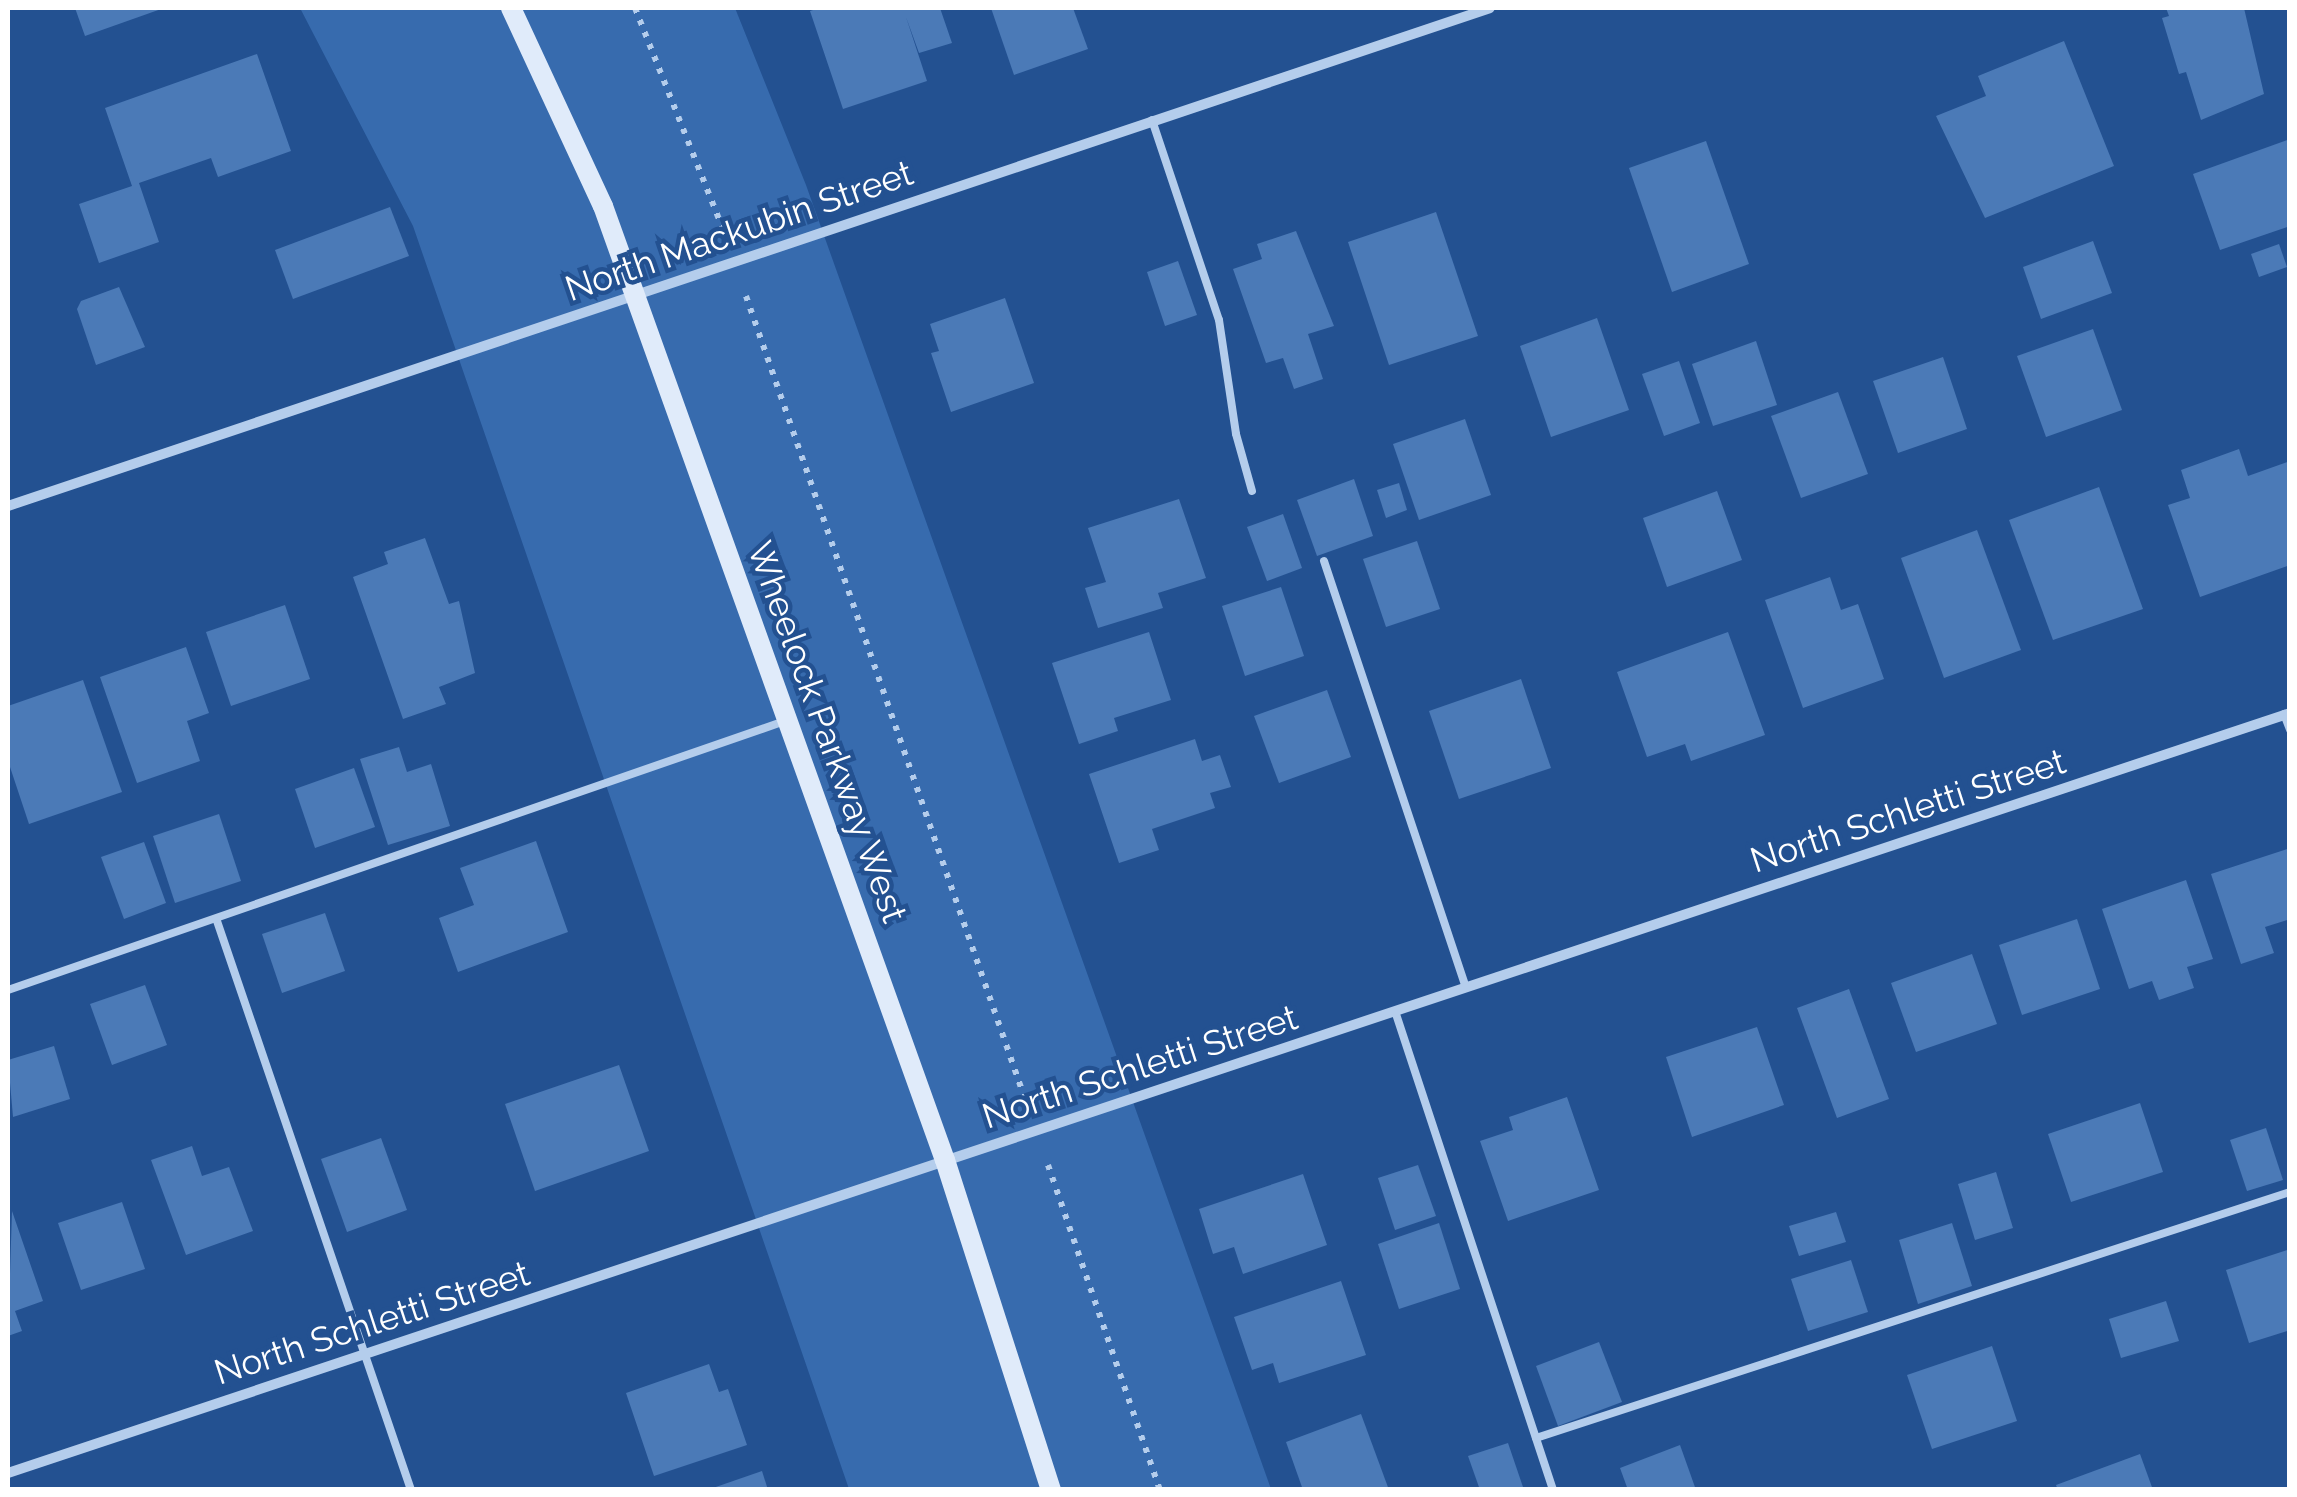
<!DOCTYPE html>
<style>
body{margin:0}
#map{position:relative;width:2297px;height:1497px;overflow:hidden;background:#235191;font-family:Raleway,sans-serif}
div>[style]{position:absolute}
.green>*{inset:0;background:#376bae}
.building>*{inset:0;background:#4b7ab7}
.path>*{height:6px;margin-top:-3px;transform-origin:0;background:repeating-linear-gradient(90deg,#b4cdec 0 5px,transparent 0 13px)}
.lane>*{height:8px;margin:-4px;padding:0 4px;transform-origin:4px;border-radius:4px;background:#b4cdec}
.street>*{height:10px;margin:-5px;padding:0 5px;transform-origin:5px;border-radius:5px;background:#b4cdec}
.secondary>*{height:20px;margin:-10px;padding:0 10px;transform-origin:10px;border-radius:10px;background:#e0ebfa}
span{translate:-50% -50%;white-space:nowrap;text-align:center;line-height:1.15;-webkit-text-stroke:9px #235191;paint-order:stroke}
.street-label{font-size:35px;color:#fff}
.frame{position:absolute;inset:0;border:10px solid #fff;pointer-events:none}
</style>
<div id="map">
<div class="green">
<div style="clip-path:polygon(300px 8px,735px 8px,806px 185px,1271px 1489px,849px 1489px,413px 226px)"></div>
</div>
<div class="building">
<div style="clip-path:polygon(75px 8px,164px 8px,85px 36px)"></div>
<div style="clip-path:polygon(819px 8px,940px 8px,952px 43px,919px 53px,906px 17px,927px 81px,843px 109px,810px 11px)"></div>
<div style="clip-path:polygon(991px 8px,1073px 8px,1088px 49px,1014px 75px)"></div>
<div style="clip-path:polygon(2166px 8px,2244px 8px,2264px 94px,2201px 120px,2186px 72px,2179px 74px,2162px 18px,2169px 16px)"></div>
<div style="clip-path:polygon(2064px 41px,2114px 166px,1985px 218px,1936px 116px,1986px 96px,1978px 76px)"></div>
<div style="clip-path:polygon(257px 54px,291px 151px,218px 177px,211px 158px,139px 183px,159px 242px,99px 263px,79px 204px,132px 186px,105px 108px)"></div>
<div style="clip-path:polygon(2290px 139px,2290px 226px,2220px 250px,2193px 174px)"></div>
<div style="clip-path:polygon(1706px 141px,1749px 264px,1672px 292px,1629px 168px)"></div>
<div style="clip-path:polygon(390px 207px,409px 256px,293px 299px,275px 250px)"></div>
<div style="clip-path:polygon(1436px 212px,1478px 336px,1389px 365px,1348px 242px)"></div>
<div style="clip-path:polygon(1296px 231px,1334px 326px,1308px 334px,1323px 379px,1294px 389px,1283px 358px,1266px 363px,1233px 269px,1262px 259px,1257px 244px)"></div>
<div style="clip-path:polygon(2093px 241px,2112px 293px,2041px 319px,2023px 267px)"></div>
<div style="clip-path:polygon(2279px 244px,2287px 267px,2259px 277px,2251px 254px)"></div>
<div style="clip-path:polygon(1178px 261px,1197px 315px,1165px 326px,1147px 272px)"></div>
<div style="clip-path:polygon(119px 287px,145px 347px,96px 365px,77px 309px,81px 301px)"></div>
<div style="clip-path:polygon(1005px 298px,1034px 383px,951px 412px,931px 353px,939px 351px,930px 324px)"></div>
<div style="clip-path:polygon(1597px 318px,1629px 410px,1551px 437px,1520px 346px)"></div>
<div style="clip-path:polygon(2093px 329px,2122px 410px,2046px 437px,2017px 356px)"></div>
<div style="clip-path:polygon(1756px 341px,1777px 405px,1713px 426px,1692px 364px)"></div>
<div style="clip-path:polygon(1943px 357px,1967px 429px,1898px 453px,1873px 381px)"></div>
<div style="clip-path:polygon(1679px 361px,1700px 423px,1664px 436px,1642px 374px)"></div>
<div style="clip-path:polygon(1838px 392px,1868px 474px,1801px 498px,1771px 416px)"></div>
<div style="clip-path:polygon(1465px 419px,1491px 495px,1419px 520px,1393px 444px)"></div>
<div style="clip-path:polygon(2239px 449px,2248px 476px,2290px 461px,2290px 565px,2200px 597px,2168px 505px,2190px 498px,2181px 470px)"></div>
<div style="clip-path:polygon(1354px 479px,1373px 536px,1317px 556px,1297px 500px)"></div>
<div style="clip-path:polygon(1399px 483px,1407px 510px,1386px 518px,1377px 490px)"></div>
<div style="clip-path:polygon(2099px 487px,2143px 609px,2053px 640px,2009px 520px)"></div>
<div style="clip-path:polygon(1717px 491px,1742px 560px,1667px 587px,1643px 518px)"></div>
<div style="clip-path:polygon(1179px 499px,1206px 578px,1158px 593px,1163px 608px,1098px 628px,1085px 588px,1106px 582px,1088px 528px)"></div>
<div style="clip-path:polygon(1283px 514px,1302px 568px,1267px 581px,1247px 527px)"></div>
<div style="clip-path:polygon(1977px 530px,2021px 650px,1944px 678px,1901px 558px)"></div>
<div style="clip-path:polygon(425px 538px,449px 604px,459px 601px,475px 673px,439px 687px,446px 704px,403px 719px,353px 577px,388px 564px,384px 552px)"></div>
<div style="clip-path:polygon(1417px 541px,1440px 609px,1386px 627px,1363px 559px)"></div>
<div style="clip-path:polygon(1830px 577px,1841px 610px,1858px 604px,1884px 679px,1803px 708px,1765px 600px)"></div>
<div style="clip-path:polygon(1281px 587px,1304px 656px,1245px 676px,1222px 606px)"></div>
<div style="clip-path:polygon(285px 605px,310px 679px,231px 706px,206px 632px)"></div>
<div style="clip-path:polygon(1149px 632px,1171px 700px,1114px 718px,1118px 731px,1079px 744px,1052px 663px)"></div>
<div style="clip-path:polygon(1728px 632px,1765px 735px,1691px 761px,1685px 744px,1647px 757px,1617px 672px)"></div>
<div style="clip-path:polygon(186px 647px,209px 713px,187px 721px,200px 761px,137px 783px,100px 677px)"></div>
<div style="clip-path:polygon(1521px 679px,1551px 768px,1459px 799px,1429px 711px)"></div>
<div style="clip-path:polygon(83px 680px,122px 792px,29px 824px,8px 761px,8px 706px)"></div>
<div style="clip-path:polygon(1327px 690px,1351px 757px,1279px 783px,1254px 716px)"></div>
<div style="clip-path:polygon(1195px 739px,1202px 761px,1220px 755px,1231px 787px,1210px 793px,1215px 808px,1152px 829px,1159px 850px,1119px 863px,1089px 774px)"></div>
<div style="clip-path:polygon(399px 747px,407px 772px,431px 764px,450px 826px,388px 845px,360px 759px)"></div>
<div style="clip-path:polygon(354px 768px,375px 827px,315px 848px,295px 789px)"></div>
<div style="clip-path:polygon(219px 814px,241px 881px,175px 903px,153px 836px)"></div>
<div style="clip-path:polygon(536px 841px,568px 932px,458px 972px,439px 918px,474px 905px,460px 868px)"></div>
<div style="clip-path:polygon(144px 842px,166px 903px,124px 919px,101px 857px)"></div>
<div style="clip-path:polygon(2290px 848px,2290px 919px,2265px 927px,2274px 953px,2241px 964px,2211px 874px)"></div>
<div style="clip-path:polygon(2186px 880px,2213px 959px,2187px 967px,2194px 988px,2159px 1000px,2152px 981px,2129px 989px,2102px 909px)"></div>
<div style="clip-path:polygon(325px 913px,345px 971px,282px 993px,262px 934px)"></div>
<div style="clip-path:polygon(2077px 919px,2100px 989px,2022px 1015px,1999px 945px)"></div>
<div style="clip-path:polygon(1972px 954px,1997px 1024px,1916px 1052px,1891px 983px)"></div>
<div style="clip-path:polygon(145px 985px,167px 1045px,112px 1065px,90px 1004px)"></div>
<div style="clip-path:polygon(1849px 989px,1889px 1099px,1837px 1118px,1797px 1008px)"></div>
<div style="clip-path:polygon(1757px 1027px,1784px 1105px,1692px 1137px,1666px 1057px)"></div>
<div style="clip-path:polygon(54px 1046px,70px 1099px,13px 1117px,8px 1060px)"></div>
<div style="clip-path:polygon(619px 1065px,649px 1151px,535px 1191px,505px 1104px)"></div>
<div style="clip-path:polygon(1567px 1097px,1599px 1190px,1508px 1221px,1480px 1141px,1513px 1130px,1509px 1117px)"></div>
<div style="clip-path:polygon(2140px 1103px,2163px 1172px,2071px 1202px,2048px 1134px)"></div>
<div style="clip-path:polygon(2266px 1128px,2283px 1180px,2247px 1191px,2230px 1140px)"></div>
<div style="clip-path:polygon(381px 1138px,407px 1210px,347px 1232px,321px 1159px)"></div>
<div style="clip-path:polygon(192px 1146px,202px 1176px,229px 1167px,253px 1231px,186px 1255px,151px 1160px)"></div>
<div style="clip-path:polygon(1418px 1165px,1436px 1216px,1395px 1230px,1378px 1178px)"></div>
<div style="clip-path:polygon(1996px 1172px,2013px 1228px,1975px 1240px,1958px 1184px)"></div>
<div style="clip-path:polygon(1303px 1174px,1327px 1245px,1243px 1274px,1234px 1247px,1213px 1254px,1199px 1209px)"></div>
<div style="clip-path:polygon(122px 1202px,145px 1269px,81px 1290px,58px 1223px)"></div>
<div style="clip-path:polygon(12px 1211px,43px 1301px,15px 1311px,22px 1331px,8px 1336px)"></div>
<div style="clip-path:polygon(1836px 1212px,1846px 1242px,1799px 1256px,1789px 1226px)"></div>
<div style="clip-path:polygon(1439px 1223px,1460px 1289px,1399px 1309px,1378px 1244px)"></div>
<div style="clip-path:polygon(1952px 1223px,1972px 1286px,1918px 1304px,1899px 1240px)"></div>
<div style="clip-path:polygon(2290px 1249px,2290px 1330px,2249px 1343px,2226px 1270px)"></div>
<div style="clip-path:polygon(1851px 1260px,1868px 1312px,1808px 1331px,1791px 1279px)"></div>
<div style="clip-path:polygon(1341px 1281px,1366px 1355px,1279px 1383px,1273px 1363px,1252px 1370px,1234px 1317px)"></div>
<div style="clip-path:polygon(2166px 1301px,2179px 1341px,2121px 1358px,2109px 1319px)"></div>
<div style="clip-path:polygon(1599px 1342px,1622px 1402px,1558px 1426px,1536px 1366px)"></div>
<div style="clip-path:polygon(1992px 1346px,2017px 1421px,1932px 1449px,1907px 1375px)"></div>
<div style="clip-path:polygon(709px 1364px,719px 1392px,728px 1389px,747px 1445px,654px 1476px,626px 1393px)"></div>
<div style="clip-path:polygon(1361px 1414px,1389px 1490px,1303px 1490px,1286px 1442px)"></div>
<div style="clip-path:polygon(1508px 1443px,1524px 1490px,1480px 1490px,1468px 1456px)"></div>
<div style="clip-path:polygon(1680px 1445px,1696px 1490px,1628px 1490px,1620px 1468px)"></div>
<div style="clip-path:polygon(2140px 1454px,2153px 1490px,2058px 1490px,2056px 1485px)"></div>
<div style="clip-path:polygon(762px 1471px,768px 1490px,710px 1490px,710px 1489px)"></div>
</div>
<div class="path">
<div style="left:635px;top:8px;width:236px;rotate:68.3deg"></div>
<div style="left:746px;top:296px;width:847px;rotate:70.84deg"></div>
<div style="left:1048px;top:1165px;width:344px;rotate:71deg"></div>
</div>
<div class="lane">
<div style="left:1152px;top:120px;width:211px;rotate:71.5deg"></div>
<div style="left:1219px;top:320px;width:115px;rotate:81.5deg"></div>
<div style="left:1236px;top:434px;width:59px;rotate:74.3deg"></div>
<div style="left:1324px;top:561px;width:449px;rotate:71.6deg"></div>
<div style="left:2284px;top:714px;width:17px;rotate:69deg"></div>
<div style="left:217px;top:921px;width:601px;rotate:71.17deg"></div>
<div style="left:8px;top:990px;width:822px;rotate:-19.1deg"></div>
<div style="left:1395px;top:1011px;width:504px;rotate:71.74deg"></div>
<div style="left:1536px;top:1438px;width:793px;rotate:-18.07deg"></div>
</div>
<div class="street">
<div style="left:8px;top:506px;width:1563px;rotate:-18.57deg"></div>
<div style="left:8px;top:1473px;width:2405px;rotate:-18.42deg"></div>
</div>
<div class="secondary">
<div style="left:511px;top:8px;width:218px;rotate:65.1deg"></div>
<div style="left:603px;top:206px;width:1013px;rotate:70.28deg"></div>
<div style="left:945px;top:1160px;width:347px;rotate:72.2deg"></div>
</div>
<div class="street-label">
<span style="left:739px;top:231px;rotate:-19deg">North Mackubin Street</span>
<span style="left:827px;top:732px;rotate:70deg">Wheelock Parkway West</span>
<span style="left:1908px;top:811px;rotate:-18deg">North Schletti Street</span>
<span style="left:1140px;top:1067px;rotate:-18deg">North Schletti Street</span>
<span style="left:372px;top:1323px;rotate:-18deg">North Schletti Street</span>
</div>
<div class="frame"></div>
</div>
